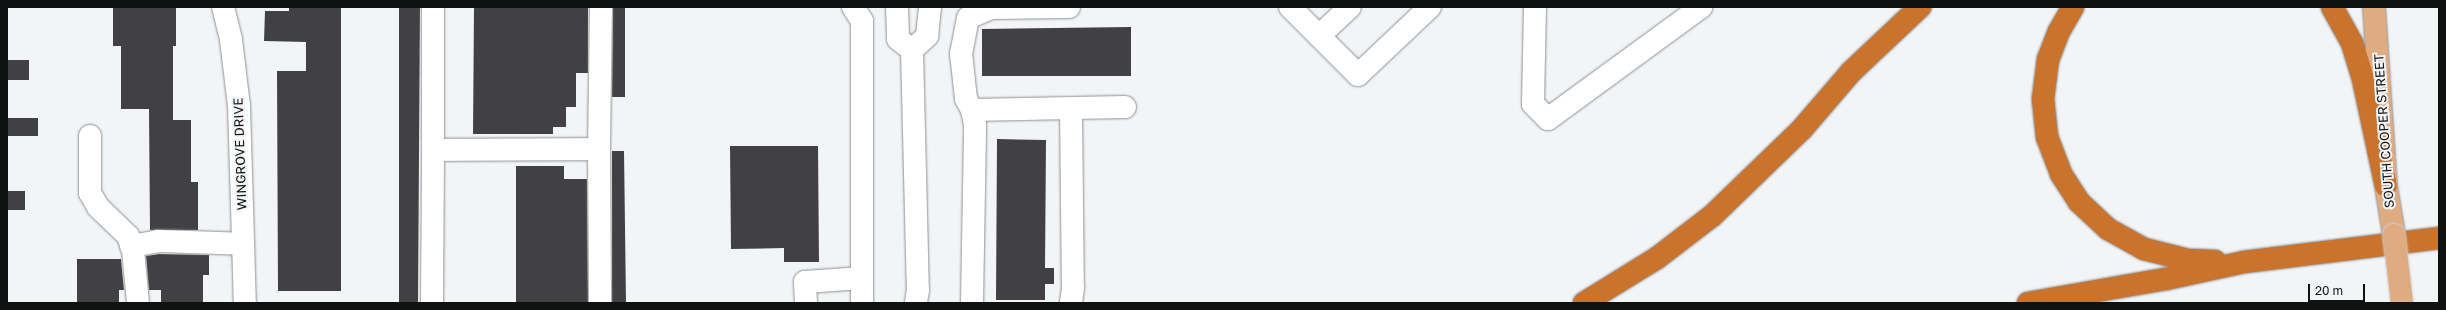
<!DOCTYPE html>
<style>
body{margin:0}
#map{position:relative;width:2446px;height:310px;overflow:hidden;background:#f2f4f6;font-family:"Golos Text",sans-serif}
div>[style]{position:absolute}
.building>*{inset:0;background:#414143}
.roads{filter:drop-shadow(0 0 1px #8e9092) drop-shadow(0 0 1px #8e9092)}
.minor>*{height:22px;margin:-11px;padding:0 11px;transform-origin:11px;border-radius:11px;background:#fff}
.major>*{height:22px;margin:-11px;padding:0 11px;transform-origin:11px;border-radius:11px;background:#dfab81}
.highway>*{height:22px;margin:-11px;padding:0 11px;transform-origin:11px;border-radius:11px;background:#ca732d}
.bridges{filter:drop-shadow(0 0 1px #cfcfcf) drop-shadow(0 0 1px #cfcfcf)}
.major-bridge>*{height:22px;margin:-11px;padding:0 11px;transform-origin:11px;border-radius:11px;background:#dfab81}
span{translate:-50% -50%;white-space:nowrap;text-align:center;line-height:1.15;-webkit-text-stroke:4px #f2f4f6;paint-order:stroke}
.street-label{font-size:13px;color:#101111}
.frame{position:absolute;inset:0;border:8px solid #101111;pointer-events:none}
.scale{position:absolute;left:2308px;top:284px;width:57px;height:18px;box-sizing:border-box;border:2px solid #101111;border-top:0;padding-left:5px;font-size:12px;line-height:14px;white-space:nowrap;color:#101111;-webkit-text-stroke:3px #f2f4f6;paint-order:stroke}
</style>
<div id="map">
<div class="building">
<div style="clip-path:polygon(113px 7px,176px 7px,176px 46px,173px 46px,173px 120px,191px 120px,191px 182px,198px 182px,198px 230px,150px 230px,149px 109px,121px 109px,121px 46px,113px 46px)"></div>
<div style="clip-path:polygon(289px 7px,341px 7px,341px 291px,278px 291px,277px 71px,306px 71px,306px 42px,264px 41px,265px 11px,289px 11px)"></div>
<div style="clip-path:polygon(399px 7px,420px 7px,418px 303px,399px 303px)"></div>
<div style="clip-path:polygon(474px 7px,588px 7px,588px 73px,576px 73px,576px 107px,566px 107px,566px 127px,553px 127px,553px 134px,473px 134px)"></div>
<div style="clip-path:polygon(613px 7px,625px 7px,625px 97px,612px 97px)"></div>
<div style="clip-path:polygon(1131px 27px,1131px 76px,982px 76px,982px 29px)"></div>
<div style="clip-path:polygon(7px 60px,29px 60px,29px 80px,7px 80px)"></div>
<div style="clip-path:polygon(7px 118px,38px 118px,38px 136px,7px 136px)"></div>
<div style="clip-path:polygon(997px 139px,1046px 140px,1045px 268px,1054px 268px,1054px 284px,1045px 284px,1045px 300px,996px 300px)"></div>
<div style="clip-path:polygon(730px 146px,818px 146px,819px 262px,784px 262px,784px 248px,731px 249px)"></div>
<div style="clip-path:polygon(612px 151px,624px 151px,626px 303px,612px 303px)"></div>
<div style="clip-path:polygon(516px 166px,564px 166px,564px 179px,587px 179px,588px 303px,516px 303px)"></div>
<div style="clip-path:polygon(7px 191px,25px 191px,25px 210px,7px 210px)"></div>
<div style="clip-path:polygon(159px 254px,209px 255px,209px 275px,203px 275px,203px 302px,161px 302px,161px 290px,149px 290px,146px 256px)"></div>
<div style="clip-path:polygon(77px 259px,121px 259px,124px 290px,119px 290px,119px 303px,77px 303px)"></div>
</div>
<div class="roads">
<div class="minor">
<div style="left:223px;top:7px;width:34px;rotate:76deg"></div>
<div style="left:231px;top:40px;width:66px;rotate:83.1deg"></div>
<div style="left:239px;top:106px;width:197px;rotate:88.3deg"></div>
<div style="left:433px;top:7px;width:143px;rotate:90deg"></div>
<div style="left:433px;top:150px;width:166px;rotate:-0.3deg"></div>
<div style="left:599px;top:149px;width:142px;rotate:-89.2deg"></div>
<div style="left:853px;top:7px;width:17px;rotate:57deg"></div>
<div style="left:862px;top:21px;width:282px;rotate:90deg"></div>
<div style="left:897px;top:7px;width:32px;rotate:88deg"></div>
<div style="left:898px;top:39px;width:18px;rotate:38deg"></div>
<div style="left:912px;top:50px;width:240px;rotate:88.6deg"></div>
<div style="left:918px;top:290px;width:13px;rotate:99deg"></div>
<div style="left:1069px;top:7px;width:78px;rotate:179.3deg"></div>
<div style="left:991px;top:8px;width:25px;rotate:157deg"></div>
<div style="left:968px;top:18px;width:36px;rotate:101deg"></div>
<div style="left:961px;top:53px;width:46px;rotate:83.8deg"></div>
<div style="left:966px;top:99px;width:13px;rotate:61deg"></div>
<div style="left:972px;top:110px;width:153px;rotate:-1.1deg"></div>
<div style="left:1290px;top:7px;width:96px;rotate:45deg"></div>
<div style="left:1358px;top:75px;width:99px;rotate:-43.4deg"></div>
<div style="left:1535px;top:7px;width:97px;rotate:91.2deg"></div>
<div style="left:1533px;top:104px;width:21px;rotate:45deg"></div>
<div style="left:1548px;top:119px;width:190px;rotate:-36.2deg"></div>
<div style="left:1319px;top:36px;width:42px;rotate:-43.1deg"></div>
<div style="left:912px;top:50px;width:21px;rotate:-43deg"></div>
<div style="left:927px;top:36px;width:29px;rotate:-84deg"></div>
<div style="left:1071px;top:109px;width:179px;rotate:89.4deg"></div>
<div style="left:1073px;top:288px;width:15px;rotate:98deg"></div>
<div style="left:90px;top:136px;width:57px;rotate:90deg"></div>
<div style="left:90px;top:193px;width:16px;rotate:60deg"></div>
<div style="left:98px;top:207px;width:42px;rotate:44deg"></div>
<div style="left:128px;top:236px;width:15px;rotate:70deg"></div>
<div style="left:133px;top:250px;width:53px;rotate:84.6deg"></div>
<div style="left:599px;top:149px;width:154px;rotate:89.6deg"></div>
<div style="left:131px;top:246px;width:27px;rotate:-10deg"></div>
<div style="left:158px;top:241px;width:85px;rotate:2deg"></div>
<div style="left:432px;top:303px;width:153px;rotate:-89.6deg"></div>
<div style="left:806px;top:303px;width:21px;rotate:-93deg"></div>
<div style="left:805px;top:282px;width:57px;rotate:-4deg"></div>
<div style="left:972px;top:303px;width:178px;rotate:-89deg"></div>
<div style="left:975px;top:125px;width:15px;rotate:-101deg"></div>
</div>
<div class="major">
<div style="left:2374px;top:7px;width:179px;rotate:86.2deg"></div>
<div style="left:2386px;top:186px;width:50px;rotate:80.7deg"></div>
</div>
<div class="highway">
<div style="left:2073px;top:7px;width:28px;rotate:120deg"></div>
<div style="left:2059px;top:31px;width:30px;rotate:111deg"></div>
<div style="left:2048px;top:59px;width:40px;rotate:97.1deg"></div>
<div style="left:2043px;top:99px;width:38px;rotate:84deg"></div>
<div style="left:2047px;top:137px;width:40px;rotate:69deg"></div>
<div style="left:2061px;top:174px;width:33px;rotate:57deg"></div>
<div style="left:2079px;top:202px;width:40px;rotate:43deg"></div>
<div style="left:2108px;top:229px;width:41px;rotate:29.1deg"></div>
<div style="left:2144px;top:249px;width:45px;rotate:14deg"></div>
<div style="left:2188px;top:260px;width:27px;rotate:2deg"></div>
<div style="left:2332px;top:7px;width:41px;rotate:60.9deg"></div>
<div style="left:2352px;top:43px;width:38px;rotate:73deg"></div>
<div style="left:2363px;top:79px;width:109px;rotate:77.9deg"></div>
<div style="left:1584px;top:303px;width:86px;rotate:-31.7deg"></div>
<div style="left:1657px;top:258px;width:69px;rotate:-37.4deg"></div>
<div style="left:1712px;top:216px;width:125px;rotate:-44deg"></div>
<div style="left:1802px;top:129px;width:75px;rotate:-49.3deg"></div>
<div style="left:1851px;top:72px;width:95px;rotate:-43.3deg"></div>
<div style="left:2028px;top:303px;width:140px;rotate:-9.9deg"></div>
<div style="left:2166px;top:279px;width:80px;rotate:-12.3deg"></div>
<div style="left:2244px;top:262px;width:196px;rotate:-7deg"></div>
</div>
</div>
<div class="bridges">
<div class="major-bridge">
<div style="left:2394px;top:235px;width:68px;rotate:83.3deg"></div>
</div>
</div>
<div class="street-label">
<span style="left:2384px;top:131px;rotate:-94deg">SOUTH COOPER STREET</span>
<span style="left:240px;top:154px;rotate:-92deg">WINGROVE DRIVE</span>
</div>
<div class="frame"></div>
<div class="scale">20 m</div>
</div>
